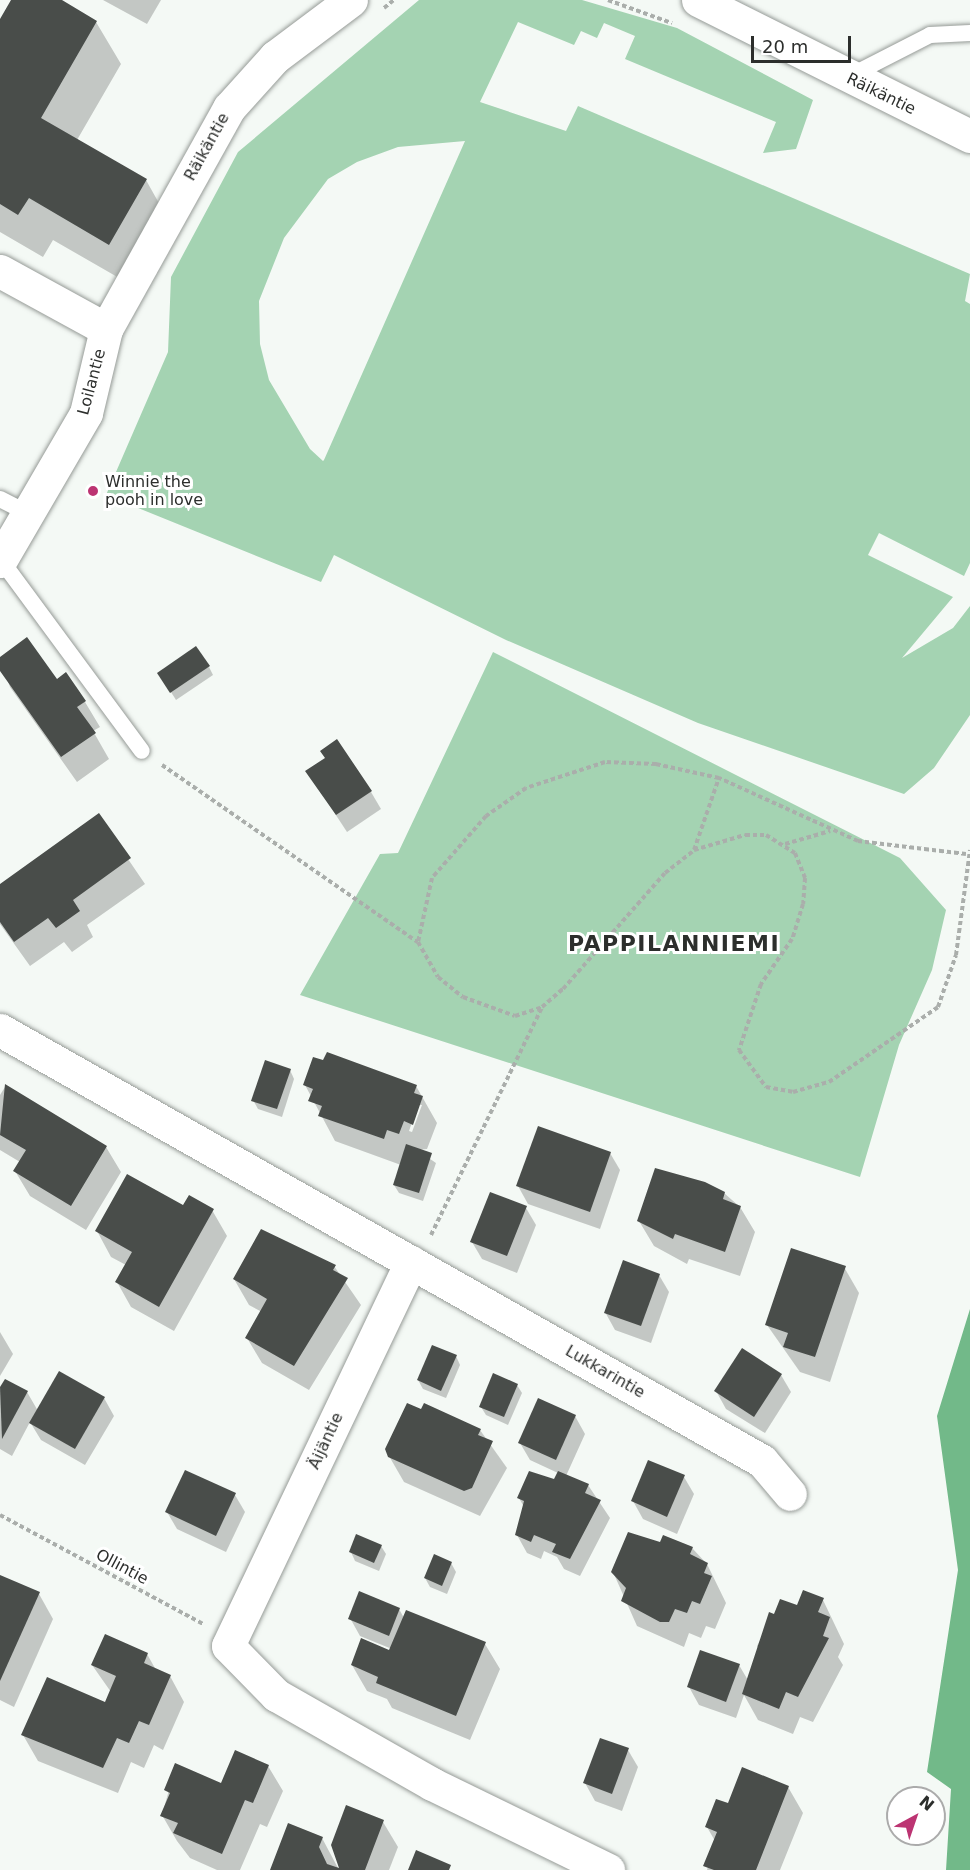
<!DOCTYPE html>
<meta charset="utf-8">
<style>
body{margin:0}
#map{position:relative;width:970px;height:1870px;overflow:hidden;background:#f4f9f5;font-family:"DejaVu Sans",sans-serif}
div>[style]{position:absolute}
.green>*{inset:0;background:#a4d3b2}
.water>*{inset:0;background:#72b989}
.shadow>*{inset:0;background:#0003}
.building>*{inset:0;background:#494d4a}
.path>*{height:4px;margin-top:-2px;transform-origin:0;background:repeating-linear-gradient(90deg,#aaaeab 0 4.5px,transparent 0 7.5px)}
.roads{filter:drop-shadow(0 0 2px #969b97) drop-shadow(0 0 2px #969b97)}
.lane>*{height:16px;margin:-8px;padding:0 8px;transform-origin:8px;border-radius:8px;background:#fff}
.street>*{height:33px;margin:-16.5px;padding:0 16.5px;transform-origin:16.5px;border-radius:16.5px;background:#fff}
.dots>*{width:16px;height:16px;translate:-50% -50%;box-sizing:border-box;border:3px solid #fff;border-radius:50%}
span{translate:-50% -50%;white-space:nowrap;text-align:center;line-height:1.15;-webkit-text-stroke:6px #fff;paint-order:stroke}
.street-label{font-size:16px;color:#2c2e2c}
.poi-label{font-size:16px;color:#2c2e2c}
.left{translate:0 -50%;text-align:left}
.district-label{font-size:22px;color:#2c2e2c;font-weight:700;letter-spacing:1.5px}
.north{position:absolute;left:886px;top:1786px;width:60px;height:60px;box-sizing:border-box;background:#fff;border:2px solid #ababab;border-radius:50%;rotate:40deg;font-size:16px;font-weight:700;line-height:24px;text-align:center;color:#2c2e2c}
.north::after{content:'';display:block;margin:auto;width:21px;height:27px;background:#bc3472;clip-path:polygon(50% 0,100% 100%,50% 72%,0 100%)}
.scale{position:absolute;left:751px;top:36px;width:100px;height:27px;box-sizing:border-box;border:3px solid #2c2e2c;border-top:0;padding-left:8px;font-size:18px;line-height:21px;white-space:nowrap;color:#2c2e2c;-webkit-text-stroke:4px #fff;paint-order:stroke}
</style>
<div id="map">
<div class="green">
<div style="clip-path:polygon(evenodd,419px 0,582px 0,677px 28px,813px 100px,796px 149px,763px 153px,776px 122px,625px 59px,635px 36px,604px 23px,597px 38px,581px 31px,574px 45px,518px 22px,480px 102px,566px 131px,578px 106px,970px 274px,965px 301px,970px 304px,970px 563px,964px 576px,879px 533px,868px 555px,953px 597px,902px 658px,953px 628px,970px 606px,970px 715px,934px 768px,904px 794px,698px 723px,506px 640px,334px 555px,321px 582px,106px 495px,168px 352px,171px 277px,238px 152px,419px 0,465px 141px,324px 460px,323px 461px,310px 449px,269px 380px,260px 344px,259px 301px,284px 238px,328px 179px,357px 162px,398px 147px,465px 141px)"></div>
<div style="clip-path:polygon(493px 652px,900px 858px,946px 910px,932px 970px,899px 1045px,860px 1177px,300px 995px,380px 854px,398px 853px)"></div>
</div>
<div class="water">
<div style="clip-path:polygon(970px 1309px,970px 1870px,946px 1870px,951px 1789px,927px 1772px,958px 1570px,937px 1416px)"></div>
</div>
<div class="shadow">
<div style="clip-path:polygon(13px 0,59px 0,96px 22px,121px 64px,77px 140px,146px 180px,170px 223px,133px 286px,53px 240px,43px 257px,0 232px,0 22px)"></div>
<div style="clip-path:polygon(103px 0,161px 0,147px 24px)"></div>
<div style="clip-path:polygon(0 658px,57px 681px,85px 702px,100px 727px,93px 731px,109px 759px,77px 782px,10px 687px)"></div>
<div style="clip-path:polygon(209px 667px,213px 675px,176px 700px,164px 681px)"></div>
<div style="clip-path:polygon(326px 759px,371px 792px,381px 809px,347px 832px,307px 771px)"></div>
<div style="clip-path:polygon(98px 815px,145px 884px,87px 925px,93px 937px,72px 952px,64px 942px,30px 966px,0 924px,0 886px)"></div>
<div style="clip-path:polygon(290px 1070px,294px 1079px,282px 1117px,258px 1109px,253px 1100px)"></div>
<div style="clip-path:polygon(evenodd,305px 1085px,416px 1086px,437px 1123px,427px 1149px,417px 1150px,436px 1163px,423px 1201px,399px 1193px,394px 1185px,401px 1165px,335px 1141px,305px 1085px,418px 1105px,422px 1105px,412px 1132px,409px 1131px,418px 1105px)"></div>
<div style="clip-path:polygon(5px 1087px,106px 1147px,121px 1172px,86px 1230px,30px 1196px,15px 1171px,20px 1162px,0 1150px,0 1095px)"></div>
<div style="clip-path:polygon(610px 1153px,620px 1170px,600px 1229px,528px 1204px,518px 1186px)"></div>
<div style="clip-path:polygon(724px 1193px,740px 1207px,755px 1232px,740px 1276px,689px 1259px,687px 1264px,654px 1246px,639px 1221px)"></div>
<div style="clip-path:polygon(184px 1208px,212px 1210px,227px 1236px,174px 1331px,131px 1307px,117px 1282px,126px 1265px,111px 1257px,97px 1231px)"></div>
<div style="clip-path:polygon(526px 1208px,536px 1225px,517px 1273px,482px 1259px,472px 1242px)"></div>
<div style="clip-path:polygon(334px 1266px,361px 1305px,309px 1390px,262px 1363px,247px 1338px,262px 1312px,249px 1305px,234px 1279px)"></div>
<div style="clip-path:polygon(844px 1267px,859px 1293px,830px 1382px,800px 1372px,767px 1325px)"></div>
<div style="clip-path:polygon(659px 1275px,669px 1292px,651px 1343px,615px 1330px,605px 1312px)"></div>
<div style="clip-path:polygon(0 1332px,13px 1354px,0 1376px)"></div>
<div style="clip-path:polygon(456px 1356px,460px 1365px,446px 1398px,423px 1389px,418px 1380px)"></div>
<div style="clip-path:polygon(781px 1375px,791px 1392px,765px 1433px,726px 1409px,716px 1391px)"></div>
<div style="clip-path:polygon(5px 1381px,27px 1392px,38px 1411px,104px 1398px,114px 1416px,85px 1465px,41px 1440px,30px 1422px,12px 1456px,0 1449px,0 1391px)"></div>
<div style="clip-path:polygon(517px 1385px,522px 1393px,508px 1425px,486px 1415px,481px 1407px)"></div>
<div style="clip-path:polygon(575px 1416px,585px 1434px,566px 1476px,588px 1485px,610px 1518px,580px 1576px,564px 1569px,557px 1557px,544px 1551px,541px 1559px,527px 1553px,517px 1535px,524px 1507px,519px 1498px,555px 1481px,558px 1473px,530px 1460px,520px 1443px)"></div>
<div style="clip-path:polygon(480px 1430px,507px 1468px,480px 1516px,404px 1482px,389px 1456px)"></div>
<div style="clip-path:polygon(684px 1477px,694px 1494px,677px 1534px,643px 1519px,633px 1501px)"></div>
<div style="clip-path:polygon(235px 1495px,245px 1512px,226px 1552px,177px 1529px,167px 1512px)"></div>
<div style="clip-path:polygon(661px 1543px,692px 1548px,707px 1564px,726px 1603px,715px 1629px,706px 1626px,701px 1638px,689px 1633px,684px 1647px,637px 1626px,613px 1572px)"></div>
<div style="clip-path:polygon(381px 1546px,386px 1554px,379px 1571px,355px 1561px,351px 1552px)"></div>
<div style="clip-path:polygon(451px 1563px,456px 1572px,447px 1594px,430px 1587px,425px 1578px)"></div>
<div style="clip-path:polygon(0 1576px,39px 1594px,53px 1619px,14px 1707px,0 1700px)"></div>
<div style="clip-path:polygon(823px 1600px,844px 1644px,838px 1657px,843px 1665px,813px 1722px,800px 1717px,793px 1734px,758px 1720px,744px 1695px,736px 1718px,699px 1705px,689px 1687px,739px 1665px,749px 1682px,760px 1652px,757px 1646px,781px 1601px,798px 1607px)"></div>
<div style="clip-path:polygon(399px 1609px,404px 1618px,485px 1644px,500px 1669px,470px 1740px,392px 1708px,387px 1699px,367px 1691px,352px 1665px,392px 1649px,360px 1636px,350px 1618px)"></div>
<div style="clip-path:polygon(147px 1654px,156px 1670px,170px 1676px,184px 1702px,163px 1750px,154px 1745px,144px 1768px,131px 1762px,118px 1793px,38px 1761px,23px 1735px,106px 1704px,111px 1692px,92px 1665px)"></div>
<div style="clip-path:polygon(628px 1750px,638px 1767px,622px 1811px,595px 1801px,585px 1783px)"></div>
<div style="clip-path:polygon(176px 1765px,222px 1785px,268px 1766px,283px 1791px,267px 1827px,260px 1824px,240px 1870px,217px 1870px,190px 1858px,177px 1841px,162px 1815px)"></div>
<div style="clip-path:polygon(788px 1787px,803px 1813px,780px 1870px,707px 1870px,715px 1841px,707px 1827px,728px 1805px)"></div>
<div style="clip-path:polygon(383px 1822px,398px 1847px,389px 1870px,341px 1870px)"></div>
<div style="clip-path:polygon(322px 1838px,339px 1870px,271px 1870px)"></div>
</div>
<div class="building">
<div style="clip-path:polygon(11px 0,62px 0,97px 21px,41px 118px,147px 179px,109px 245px,29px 198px,18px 215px,0 204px,0 19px)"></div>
<div style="clip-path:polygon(27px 637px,57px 679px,66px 672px,86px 701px,77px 707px,96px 733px,61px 757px,0 671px,0 657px)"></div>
<div style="clip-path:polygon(196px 646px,210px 666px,170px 693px,157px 673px)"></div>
<div style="clip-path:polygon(337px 739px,372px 791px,336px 815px,305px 771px,325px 758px,320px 751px)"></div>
<div style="clip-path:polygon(99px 813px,131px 858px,73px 900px,80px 911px,56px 928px,48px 918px,14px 942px,0 922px,0 884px)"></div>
<div style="clip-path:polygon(327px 1052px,417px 1085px,414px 1093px,423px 1096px,413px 1125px,404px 1121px,399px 1134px,387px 1130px,384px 1139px,318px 1116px,322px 1106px,308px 1101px,313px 1089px,303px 1085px,313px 1057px,323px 1060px)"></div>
<div style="clip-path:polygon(265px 1060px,291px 1069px,277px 1109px,251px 1101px)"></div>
<div style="clip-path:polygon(5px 1084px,107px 1146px,71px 1206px,13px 1171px,26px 1150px,0 1135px)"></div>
<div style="clip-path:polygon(538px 1126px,611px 1152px,590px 1212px,516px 1186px)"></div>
<div style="clip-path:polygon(406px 1144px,432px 1153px,419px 1193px,393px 1185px)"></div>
<div style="clip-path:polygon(655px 1168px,705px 1182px,725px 1192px,723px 1199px,741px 1206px,725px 1252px,675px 1234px,673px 1239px,637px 1221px)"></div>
<div style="clip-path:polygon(127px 1174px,183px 1205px,189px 1195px,214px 1209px,159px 1307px,115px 1282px,132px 1252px,95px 1231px)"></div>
<div style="clip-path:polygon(490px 1192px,527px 1206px,507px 1256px,470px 1242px)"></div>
<div style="clip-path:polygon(261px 1229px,336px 1265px,333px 1270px,348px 1278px,294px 1366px,245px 1338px,267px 1299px,233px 1279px)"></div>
<div style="clip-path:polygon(791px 1248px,846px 1266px,815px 1357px,783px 1347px,788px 1333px,765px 1325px)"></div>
<div style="clip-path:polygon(623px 1260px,660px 1274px,641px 1326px,604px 1313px)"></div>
<div style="clip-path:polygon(432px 1345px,457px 1355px,441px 1391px,417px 1380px)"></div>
<div style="clip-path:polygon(742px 1348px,782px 1374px,754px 1417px,714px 1391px)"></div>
<div style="clip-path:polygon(59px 1371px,105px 1397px,75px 1449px,29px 1423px)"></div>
<div style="clip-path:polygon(493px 1373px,518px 1384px,504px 1417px,479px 1407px)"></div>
<div style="clip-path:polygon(5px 1379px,28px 1391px,2px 1439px,0 1387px)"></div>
<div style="clip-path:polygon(538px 1398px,576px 1415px,556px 1460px,518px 1443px)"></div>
<div style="clip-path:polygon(407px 1403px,421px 1409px,424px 1403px,481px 1429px,478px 1435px,493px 1441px,472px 1488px,464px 1491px,388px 1457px,385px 1449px)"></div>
<div style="clip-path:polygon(648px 1460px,685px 1475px,667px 1517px,631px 1501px)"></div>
<div style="clip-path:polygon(185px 1470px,236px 1493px,216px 1536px,165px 1512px)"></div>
<div style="clip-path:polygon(529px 1471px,554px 1479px,558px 1471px,589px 1484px,585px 1493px,601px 1500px,570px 1559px,552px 1552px,556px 1544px,534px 1535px,531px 1542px,515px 1535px,524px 1501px,517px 1498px)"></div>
<div style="clip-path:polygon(628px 1532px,660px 1542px,663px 1535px,693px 1547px,690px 1554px,708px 1563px,704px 1573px,712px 1576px,700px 1604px,692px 1601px,687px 1613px,675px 1609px,669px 1622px,660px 1622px,621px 1601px,626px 1588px,611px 1572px)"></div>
<div style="clip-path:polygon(356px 1534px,382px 1545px,374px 1563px,349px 1552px)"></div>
<div style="clip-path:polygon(434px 1554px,452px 1562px,442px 1586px,424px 1578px)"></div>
<div style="clip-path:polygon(0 1575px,40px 1592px,0 1681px)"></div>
<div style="clip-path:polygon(803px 1590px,824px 1598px,818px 1612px,830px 1617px,823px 1636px,829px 1638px,798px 1697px,786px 1692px,779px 1709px,742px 1694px,769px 1612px,774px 1614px,780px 1599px,797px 1605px)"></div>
<div style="clip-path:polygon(359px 1591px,400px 1608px,389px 1636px,348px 1619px)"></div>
<div style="clip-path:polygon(406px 1610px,486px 1642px,456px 1716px,376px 1683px,378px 1677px,351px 1665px,361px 1638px,389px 1650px)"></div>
<div style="clip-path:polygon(105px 1634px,148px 1653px,144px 1663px,171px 1675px,149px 1725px,139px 1721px,129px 1743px,117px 1738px,103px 1768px,21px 1735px,47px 1677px,105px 1702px,116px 1676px,91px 1665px)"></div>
<div style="clip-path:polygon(700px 1650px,740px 1664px,726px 1702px,687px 1687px)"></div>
<div style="clip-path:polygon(600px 1738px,629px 1748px,612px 1794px,583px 1783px)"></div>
<div style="clip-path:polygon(235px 1750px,269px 1765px,253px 1803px,245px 1800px,222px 1854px,173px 1833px,178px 1823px,160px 1816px,170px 1793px,164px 1790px,175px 1763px,221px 1783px)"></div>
<div style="clip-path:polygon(742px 1767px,789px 1786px,756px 1870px,714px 1870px,703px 1866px,717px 1832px,705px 1827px,716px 1799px,728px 1803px)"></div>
<div style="clip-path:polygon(346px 1805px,384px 1820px,365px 1870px,270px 1870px,288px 1823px,323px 1837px,319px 1847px,327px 1864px,339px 1868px,331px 1845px)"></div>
<div style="clip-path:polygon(416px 1850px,451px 1865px,449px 1870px,408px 1870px)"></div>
</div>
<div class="path">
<div style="left:608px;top:0;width:68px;rotate:19.8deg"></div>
<div style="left:384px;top:8px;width:13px;rotate:-39deg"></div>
<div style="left:162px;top:765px;width:311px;rotate:34.7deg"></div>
<div style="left:785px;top:844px;width:47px;rotate:-16.1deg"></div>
<div style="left:694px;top:850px;width:76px;rotate:-70.9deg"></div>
<div style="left:966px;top:854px;width:109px;rotate:-173.1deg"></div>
<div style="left:858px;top:841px;width:153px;rotate:-155.6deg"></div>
<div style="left:719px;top:778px;width:65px;rotate:-167.5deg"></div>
<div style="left:656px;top:764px;width:51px;rotate:-177.8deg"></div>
<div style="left:605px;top:762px;width:83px;rotate:161.8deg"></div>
<div style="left:526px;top:788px;width:49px;rotate:145deg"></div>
<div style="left:486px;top:816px;width:82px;rotate:131.1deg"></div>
<div style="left:432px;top:878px;width:66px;rotate:102.3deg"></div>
<div style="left:418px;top:942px;width:40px;rotate:60.3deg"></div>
<div style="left:438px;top:977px;width:32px;rotate:39deg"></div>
<div style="left:463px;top:997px;width:55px;rotate:20.1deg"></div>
<div style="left:515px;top:1016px;width:28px;rotate:-18deg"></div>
<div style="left:542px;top:1007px;width:28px;rotate:-41deg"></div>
<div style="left:563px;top:989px;width:154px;rotate:-48.7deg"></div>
<div style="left:665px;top:873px;width:37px;rotate:-38deg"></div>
<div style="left:694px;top:850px;width:53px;rotate:-16.4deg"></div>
<div style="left:745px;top:835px;width:21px"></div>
<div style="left:766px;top:835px;width:34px;rotate:32deg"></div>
<div style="left:795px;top:853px;width:27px;rotate:68deg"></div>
<div style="left:805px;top:878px;width:26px;rotate:94deg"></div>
<div style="left:803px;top:904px;width:37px;rotate:107deg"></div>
<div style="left:792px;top:939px;width:55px;rotate:124.6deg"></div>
<div style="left:761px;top:984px;width:70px;rotate:108.4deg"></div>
<div style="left:739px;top:1050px;width:46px;rotate:53.9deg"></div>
<div style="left:766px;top:1087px;width:27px;rotate:10deg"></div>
<div style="left:793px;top:1092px;width:37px;rotate:-16deg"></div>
<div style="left:829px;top:1082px;width:132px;rotate:-34.5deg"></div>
<div style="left:938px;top:1007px;width:55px;rotate:-70.9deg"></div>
<div style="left:956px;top:955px;width:106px;rotate:-82.4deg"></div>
<div style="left:431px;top:1235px;width:254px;rotate:-64deg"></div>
<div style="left:0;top:1515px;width:230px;rotate:28.2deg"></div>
</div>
<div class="roads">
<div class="lane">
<div style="left:850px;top:76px;width:90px;rotate:-27.1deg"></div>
<div style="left:930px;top:35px;width:40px;rotate:-2.9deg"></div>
<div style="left:0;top:499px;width:35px;rotate:27deg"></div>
<div style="left:1px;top:560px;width:237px;rotate:53.6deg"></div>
</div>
<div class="street">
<div style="left:698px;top:0;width:304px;rotate:26.6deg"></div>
<div style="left:0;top:271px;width:121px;rotate:28.7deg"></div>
<div style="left:0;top:561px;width:171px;rotate:-59.8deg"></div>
<div style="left:86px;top:413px;width:86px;rotate:-76.6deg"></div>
<div style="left:106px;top:329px;width:253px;rotate:-60.9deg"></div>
<div style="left:229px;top:108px;width:69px;rotate:-48deg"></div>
<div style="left:275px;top:57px;width:95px;rotate:-36.9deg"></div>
<div style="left:0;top:1030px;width:875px;rotate:29.49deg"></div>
<div style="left:762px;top:1461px;width:43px;rotate:49.7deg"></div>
<div style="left:411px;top:1262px;width:425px;rotate:115.5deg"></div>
<div style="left:228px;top:1646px;width:69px;rotate:45.6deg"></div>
<div style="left:276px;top:1695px;width:180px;rotate:29.7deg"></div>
<div style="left:432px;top:1784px;width:196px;rotate:26deg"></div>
</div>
</div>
<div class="dots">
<div style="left:93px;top:491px;background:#bc3472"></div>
</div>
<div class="street-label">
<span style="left:881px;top:94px;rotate:26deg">Räikäntie</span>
<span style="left:207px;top:147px;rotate:-61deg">Räikäntie</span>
<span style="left:92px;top:382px;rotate:-75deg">Loilantie</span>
<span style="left:605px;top:1372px;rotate:30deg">Lukkarintie</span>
<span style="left:326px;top:1441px;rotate:-65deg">Äijäntie</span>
<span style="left:122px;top:1567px;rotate:28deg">Ollintie</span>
</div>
<div class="poi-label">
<span class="left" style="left:105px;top:491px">Winnie the<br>pooh in love</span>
</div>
<div class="district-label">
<span style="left:674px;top:944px">PAPPILANNIEMI</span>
</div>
<div class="north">N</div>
<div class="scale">20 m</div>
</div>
